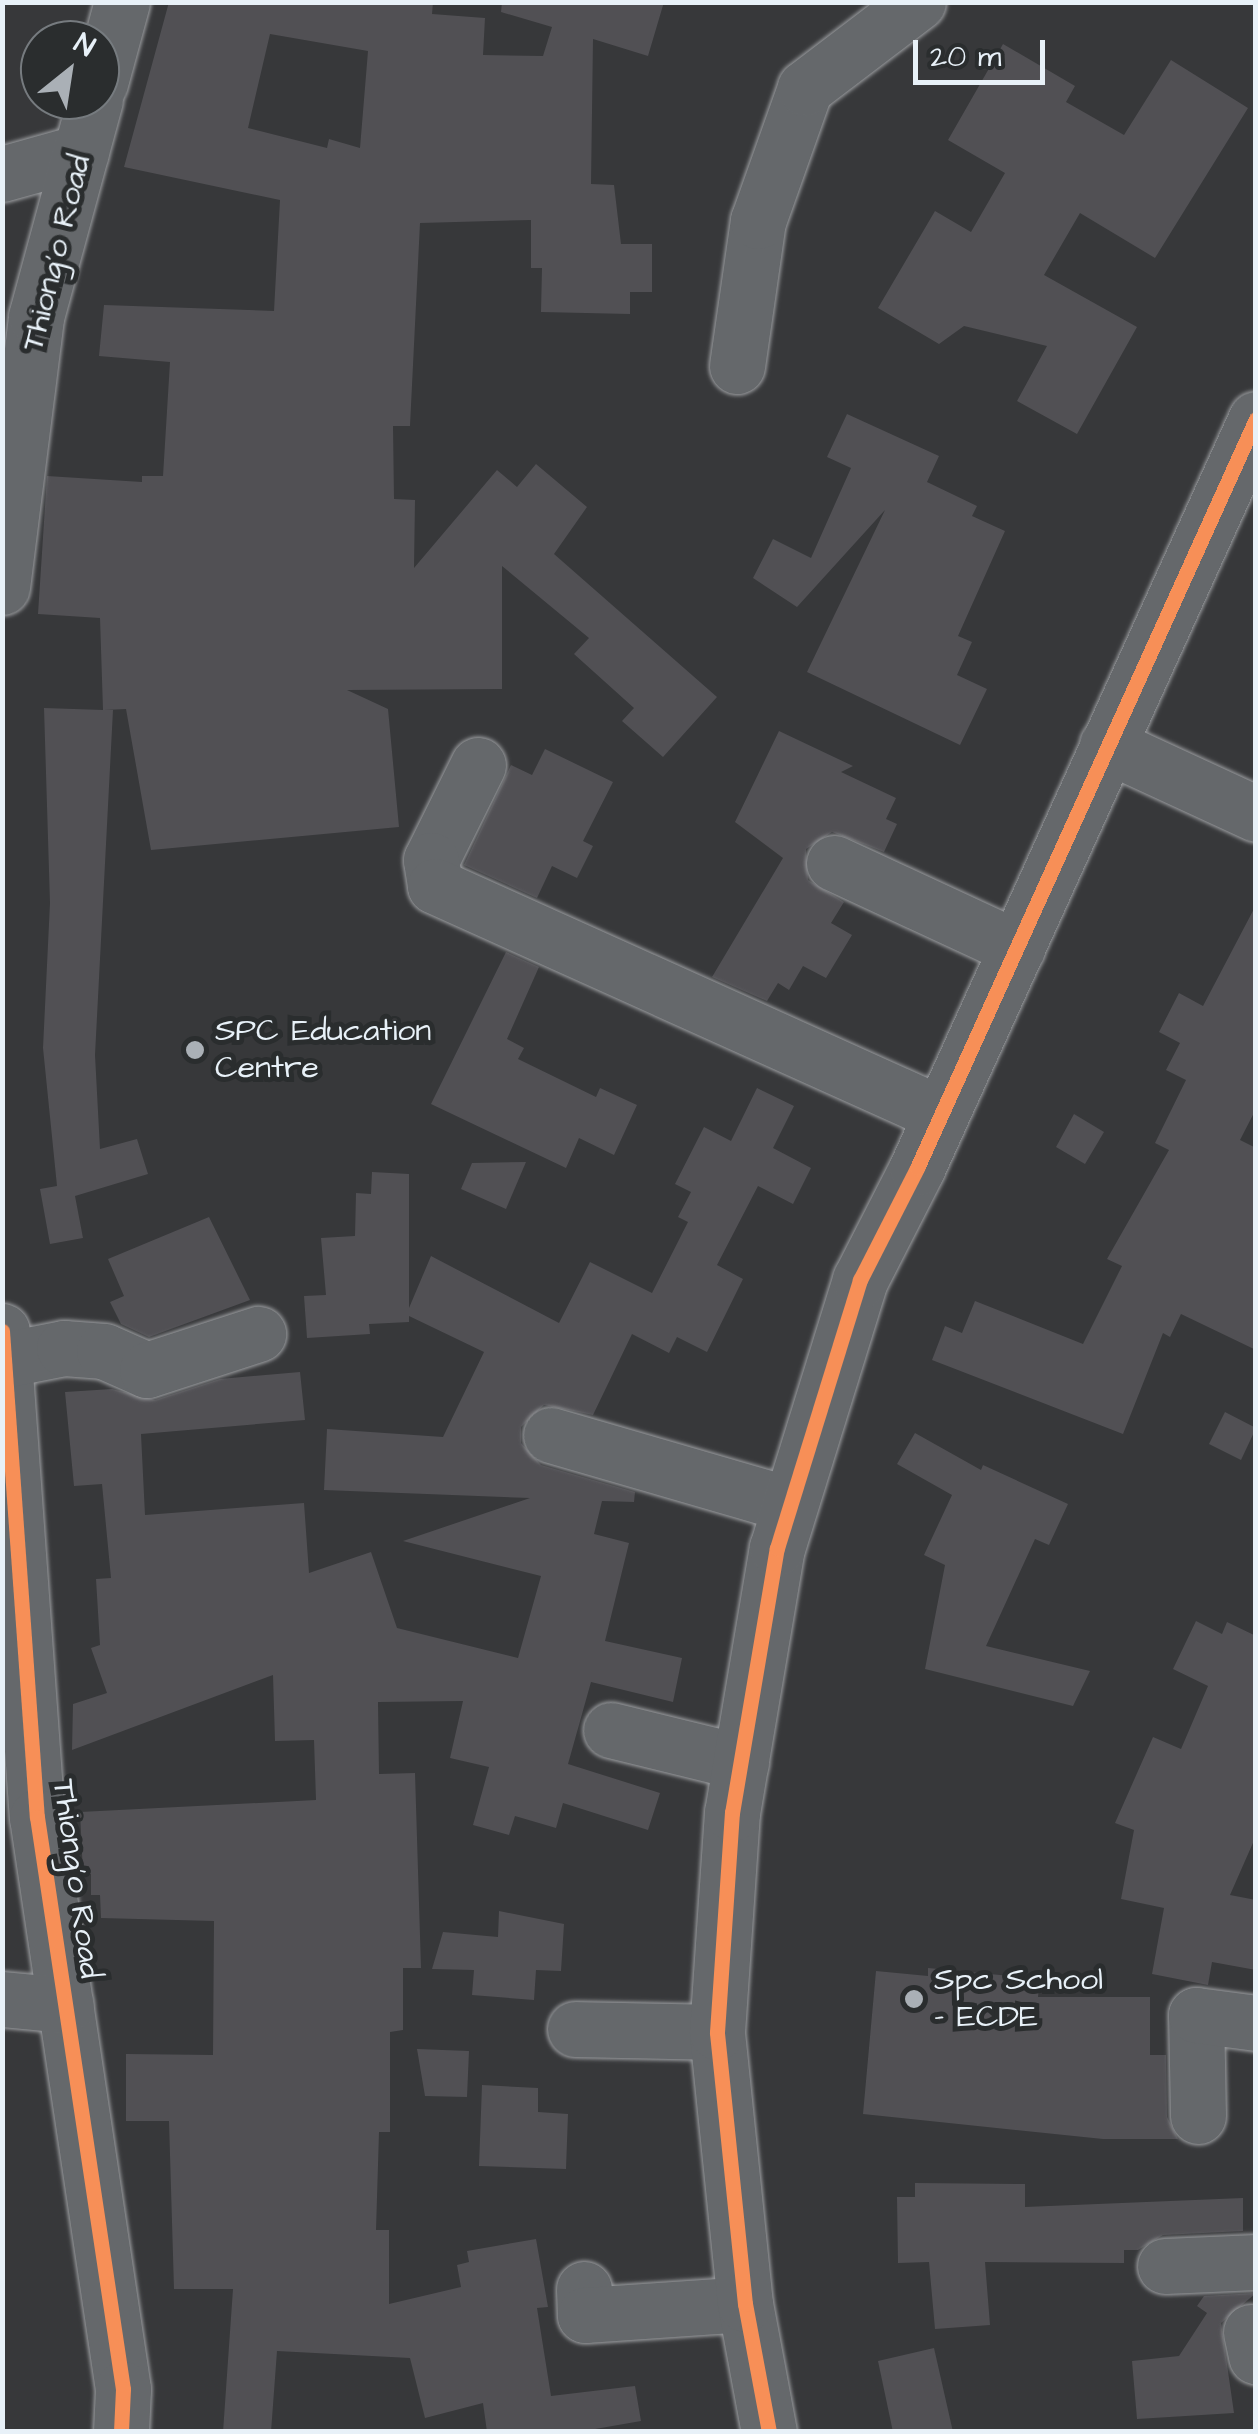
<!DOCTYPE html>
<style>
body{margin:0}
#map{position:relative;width:1258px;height:2434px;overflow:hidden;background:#37383a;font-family:"Architects Daughter",sans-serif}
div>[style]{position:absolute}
.building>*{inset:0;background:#515054}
.roads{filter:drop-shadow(0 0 2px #9b9da0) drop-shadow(0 0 2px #9b9da0)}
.minor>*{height:55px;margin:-27.5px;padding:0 27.5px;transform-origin:27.5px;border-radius:27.5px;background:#65686b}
.cycleway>*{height:15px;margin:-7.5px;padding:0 7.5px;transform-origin:7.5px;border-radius:7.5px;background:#f78f57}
.dots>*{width:28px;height:28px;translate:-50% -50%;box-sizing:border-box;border:5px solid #2a2d2e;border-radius:50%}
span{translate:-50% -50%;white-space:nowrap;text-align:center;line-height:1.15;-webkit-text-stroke:10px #2a2d2e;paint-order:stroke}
.street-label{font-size:32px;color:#e8f1f8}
.poi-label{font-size:32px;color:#e8f1f8}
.left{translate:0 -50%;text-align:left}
.frame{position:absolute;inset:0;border:5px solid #e8f1f8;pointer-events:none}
.north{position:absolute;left:20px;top:20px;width:100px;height:100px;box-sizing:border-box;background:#2a2d2e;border:2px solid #767b7f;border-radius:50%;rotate:30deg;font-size:28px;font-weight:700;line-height:40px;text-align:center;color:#e8f1f8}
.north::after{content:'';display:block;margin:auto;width:35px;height:45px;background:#aab0b6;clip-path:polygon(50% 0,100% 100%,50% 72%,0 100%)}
.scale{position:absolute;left:913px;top:40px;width:132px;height:45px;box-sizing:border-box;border:5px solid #e8f1f8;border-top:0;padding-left:12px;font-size:30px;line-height:35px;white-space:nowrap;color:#e8f1f8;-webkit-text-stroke:8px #2a2d2e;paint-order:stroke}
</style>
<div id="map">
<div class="building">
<div style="clip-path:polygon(evenodd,169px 2px,433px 2px,432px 14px,485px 18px,483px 55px,543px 56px,552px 27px,501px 12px,502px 2px,664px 2px,648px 56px,593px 39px,591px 184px,614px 185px,621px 244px,652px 244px,652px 292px,630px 292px,630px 314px,541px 312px,542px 268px,531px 268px,531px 220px,420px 223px,410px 426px,393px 426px,394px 499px,415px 500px,414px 568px,497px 470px,517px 487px,536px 464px,587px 507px,554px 554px,717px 697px,663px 757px,622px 721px,634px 708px,574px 654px,589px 638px,502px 566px,502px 689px,347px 690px,388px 709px,399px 827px,151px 850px,126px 709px,104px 710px,113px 710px,95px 1055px,100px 1149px,137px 1139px,148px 1174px,75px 1196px,83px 1238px,50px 1244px,40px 1189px,57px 1186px,43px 1048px,50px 903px,44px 708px,103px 710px,100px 618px,38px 614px,47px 476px,142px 482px,142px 476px,163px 476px,170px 362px,99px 356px,104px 305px,274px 311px,280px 200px,124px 167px,169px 2px,270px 34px,368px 51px,360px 148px,329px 139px,327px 148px,248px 128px,270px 34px)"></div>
<div style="clip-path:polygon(1003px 44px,1075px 86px,1066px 102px,1124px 135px,1171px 60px,1248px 108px,1155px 258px,1080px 213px,1044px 275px,1137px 327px,1077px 434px,1017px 401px,1047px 346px,964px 326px,939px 344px,878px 308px,935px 211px,971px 232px,1005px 173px,948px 140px)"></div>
<div style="clip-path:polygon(847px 414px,939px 456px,927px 482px,977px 506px,972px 516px,1005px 531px,958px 636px,972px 642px,957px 675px,987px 689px,960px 745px,807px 672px,885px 510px,797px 607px,753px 578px,773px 539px,811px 558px,851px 468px,827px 457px)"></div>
<div style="clip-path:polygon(779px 731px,853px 766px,841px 772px,896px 798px,886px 819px,897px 824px,884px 852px,832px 832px,806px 849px,808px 880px,844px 902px,831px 923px,852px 935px,826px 978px,803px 966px,789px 990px,778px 983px,767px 1001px,712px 977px,783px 858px,735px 822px)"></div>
<div style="clip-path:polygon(545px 749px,613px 782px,583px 841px,593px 846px,577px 878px,552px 866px,537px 898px,464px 865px,511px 765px,532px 775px)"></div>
<div style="clip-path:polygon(1256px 905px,1256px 1109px,1240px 1140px,1256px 1148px,1256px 1350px,1181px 1314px,1170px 1337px,1163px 1333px,1123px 1434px,932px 1360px,945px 1326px,962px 1333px,975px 1301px,1083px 1344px,1122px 1266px,1107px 1259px,1169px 1150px,1155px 1143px,1186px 1080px,1166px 1070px,1180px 1043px,1159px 1032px,1179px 993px,1203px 1006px)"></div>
<div style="clip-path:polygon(506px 952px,539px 967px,507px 1039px,524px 1048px,518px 1059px,596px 1097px,600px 1088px,637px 1105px,614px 1155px,579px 1138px,566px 1168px,431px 1104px)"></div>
<div style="clip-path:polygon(757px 1088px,794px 1106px,773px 1148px,811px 1168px,793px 1204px,758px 1186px,717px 1265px,743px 1279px,707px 1352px,677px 1337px,669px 1353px,632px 1334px,593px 1415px,544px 1405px,521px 1427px,521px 1443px,541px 1465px,635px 1492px,634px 1502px,602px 1501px,594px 1534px,629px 1543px,605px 1641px,682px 1658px,673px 1702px,591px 1682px,568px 1764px,660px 1793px,648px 1830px,563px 1803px,556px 1828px,515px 1816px,509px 1835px,473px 1825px,489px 1767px,450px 1758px,463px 1701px,378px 1702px,379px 1774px,415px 1773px,421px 1968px,403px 1968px,403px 2030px,390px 2032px,390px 2132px,379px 2132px,376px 2230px,389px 2230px,389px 2304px,461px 2287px,457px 2265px,469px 2262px,467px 2251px,536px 2239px,548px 2307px,537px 2308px,551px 2396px,635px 2386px,641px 2421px,578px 2432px,487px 2432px,483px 2403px,425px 2418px,410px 2358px,277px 2351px,271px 2432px,223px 2432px,233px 2289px,174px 2289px,169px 2121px,126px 2121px,126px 2054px,213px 2055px,214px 1921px,101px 1918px,100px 1895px,91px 1895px,91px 1874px,83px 1874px,80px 1812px,316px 1800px,314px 1740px,275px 1741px,273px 1675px,72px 1750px,73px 1704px,107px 1693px,91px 1648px,100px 1645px,96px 1579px,111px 1578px,102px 1484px,74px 1486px,65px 1392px,112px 1389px,155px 1400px,220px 1379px,300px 1372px,305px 1420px,141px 1434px,145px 1515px,304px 1503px,309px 1573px,371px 1552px,397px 1628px,518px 1658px,541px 1576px,403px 1541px,530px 1498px,324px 1490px,327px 1429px,443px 1437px,484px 1352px,409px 1316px,409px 1322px,369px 1324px,370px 1334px,307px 1338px,304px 1296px,326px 1295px,321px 1238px,355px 1236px,356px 1193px,371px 1194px,372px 1172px,409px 1174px,409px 1308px,431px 1256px,559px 1323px,590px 1262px,652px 1293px,688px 1222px,678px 1217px,691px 1192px,675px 1184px,704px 1127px,731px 1141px)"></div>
<div style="clip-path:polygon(1074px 1114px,1104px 1132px,1085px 1164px,1056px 1147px)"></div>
<div style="clip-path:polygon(526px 1162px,506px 1209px,461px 1189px,472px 1163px)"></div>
<div style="clip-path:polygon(209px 1217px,250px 1300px,149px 1337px,121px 1324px,110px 1302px,124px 1296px,108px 1259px)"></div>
<div style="clip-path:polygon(1225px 1412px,1256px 1428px,1241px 1460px,1209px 1444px)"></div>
<div style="clip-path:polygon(915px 1433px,981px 1470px,983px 1465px,1068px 1504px,1049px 1545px,1035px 1539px,986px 1646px,1090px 1671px,1073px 1706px,925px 1669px,945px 1565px,924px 1555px,952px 1495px,897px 1464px)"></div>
<div style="clip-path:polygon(1196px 1621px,1222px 1634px,1227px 1622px,1256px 1636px,1256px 1836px,1230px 1895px,1256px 1900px,1256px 1970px,1212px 1962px,1208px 1985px,1152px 1974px,1164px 1908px,1121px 1899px,1134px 1830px,1115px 1823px,1153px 1737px,1181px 1749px,1208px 1686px,1173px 1669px)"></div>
<div style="clip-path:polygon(499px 1911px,564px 1924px,561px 1971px,536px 1970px,534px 2000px,472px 1995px,474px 1970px,432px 1969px,443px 1932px,498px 1937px)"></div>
<div style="clip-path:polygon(928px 1968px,1040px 1979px,1038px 1997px,1150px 1997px,1150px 2055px,1166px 2055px,1167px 2117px,1178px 2139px,1103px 2139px,863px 2114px,876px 1971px,928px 1976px)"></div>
<div style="clip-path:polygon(417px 2049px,469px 2051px,467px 2097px,425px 2096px)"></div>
<div style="clip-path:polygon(482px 2085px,538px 2088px,538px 2112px,568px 2114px,566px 2169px,479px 2166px)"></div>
<div style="clip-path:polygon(915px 2183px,1025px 2184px,1025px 2207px,1243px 2198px,1243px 2231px,1163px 2235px,1138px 2250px,1124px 2250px,1124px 2263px,985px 2262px,990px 2325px,935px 2329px,929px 2262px,898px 2263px,897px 2197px,915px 2197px)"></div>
<div style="clip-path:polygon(1256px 2293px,1221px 2323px,1234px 2413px,1137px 2419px,1132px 2361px,1179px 2356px,1207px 2313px,1197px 2306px,1204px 2296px)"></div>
<div style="clip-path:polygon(934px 2348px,953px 2432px,893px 2432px,878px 2361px)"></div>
</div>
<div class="roads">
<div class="minor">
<div style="left:100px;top:83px;width:84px;rotate:-74.8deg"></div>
<div style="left:2px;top:174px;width:82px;rotate:-15.6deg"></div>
<div style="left:737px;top:366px;width:147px;rotate:-81.8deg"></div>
<div style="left:758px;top:221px;width:141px;rotate:-70.5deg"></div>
<div style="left:805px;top:88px;width:142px;rotate:-37.3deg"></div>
<div style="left:2px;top:587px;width:272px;rotate:-82.8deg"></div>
<div style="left:36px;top:317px;width:225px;rotate:-74.8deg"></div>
<div style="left:1107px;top:745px;width:164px;rotate:24.8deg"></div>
<div style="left:478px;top:765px;width:106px;rotate:116.3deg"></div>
<div style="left:431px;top:860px;width:26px;rotate:81deg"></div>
<div style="left:435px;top:886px;width:555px;rotate:24.26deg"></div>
<div style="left:834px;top:863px;width:202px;rotate:24.9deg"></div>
<div style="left:2px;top:1331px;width:487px;rotate:85.9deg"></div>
<div style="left:37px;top:1817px;width:578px;rotate:81.45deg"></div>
<div style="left:123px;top:2389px;width:43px;rotate:92.7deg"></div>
<div style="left:3px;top:1360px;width:62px;rotate:-11.1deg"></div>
<div style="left:64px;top:1348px;width:40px;rotate:4.3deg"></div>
<div style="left:104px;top:1351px;width:47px;rotate:23.8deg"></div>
<div style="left:147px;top:1370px;width:117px;rotate:-18deg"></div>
<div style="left:551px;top:1435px;width:248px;rotate:16.2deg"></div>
<div style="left:611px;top:1730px;width:134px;rotate:13.8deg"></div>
<div style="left:2px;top:1999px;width:64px;rotate:5.4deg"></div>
<div style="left:575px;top:2029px;width:142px;rotate:1.2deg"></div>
<div style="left:1198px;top:2116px;width:101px;rotate:-91.1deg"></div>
<div style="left:1196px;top:2015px;width:61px;rotate:7.6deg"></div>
<div style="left:1165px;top:2266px;width:91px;rotate:-2.5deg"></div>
<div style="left:584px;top:2289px;width:26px;rotate:88deg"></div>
<div style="left:585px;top:2315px;width:160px;rotate:-3.9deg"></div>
<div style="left:1251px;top:2332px;width:25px;rotate:78deg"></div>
<div style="left:769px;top:2432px;width:130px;rotate:-100.6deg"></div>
<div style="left:745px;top:2304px;width:273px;rotate:-95.9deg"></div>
<div style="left:717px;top:2032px;width:220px;rotate:-86.1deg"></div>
<div style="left:732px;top:1813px;width:269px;rotate:-80.4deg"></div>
<div style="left:777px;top:1548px;width:281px;rotate:-72.8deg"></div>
<div style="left:860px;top:1280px;width:126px;rotate:-63deg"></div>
<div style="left:917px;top:1168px;width:822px;rotate:-65.65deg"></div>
</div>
</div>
<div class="cycleway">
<div style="left:2px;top:1331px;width:487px;rotate:85.9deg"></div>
<div style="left:37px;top:1817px;width:578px;rotate:81.45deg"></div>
<div style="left:123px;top:2389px;width:43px;rotate:92.7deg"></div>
<div style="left:769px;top:2432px;width:130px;rotate:-100.6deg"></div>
<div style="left:745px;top:2304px;width:273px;rotate:-95.9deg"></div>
<div style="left:717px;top:2032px;width:220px;rotate:-86.1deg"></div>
<div style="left:732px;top:1813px;width:269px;rotate:-80.4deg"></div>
<div style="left:777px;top:1548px;width:281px;rotate:-72.8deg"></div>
<div style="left:860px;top:1280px;width:126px;rotate:-63deg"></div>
<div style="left:917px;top:1168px;width:822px;rotate:-65.65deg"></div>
</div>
<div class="dots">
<div style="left:195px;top:1050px;background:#aab0b6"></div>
<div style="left:914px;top:1999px;background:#aab0b6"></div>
</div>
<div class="street-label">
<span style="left:57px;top:253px;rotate:-76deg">Thiong'o Road</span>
<span style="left:76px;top:1879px;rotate:82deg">Thiong'o Road</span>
</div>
<div class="poi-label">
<span class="left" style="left:215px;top:1050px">SPC Education<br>Centre</span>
<span class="left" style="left:934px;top:1999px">Spc School<br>- ECDE</span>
</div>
<div class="frame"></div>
<div class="north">N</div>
<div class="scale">20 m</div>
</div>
